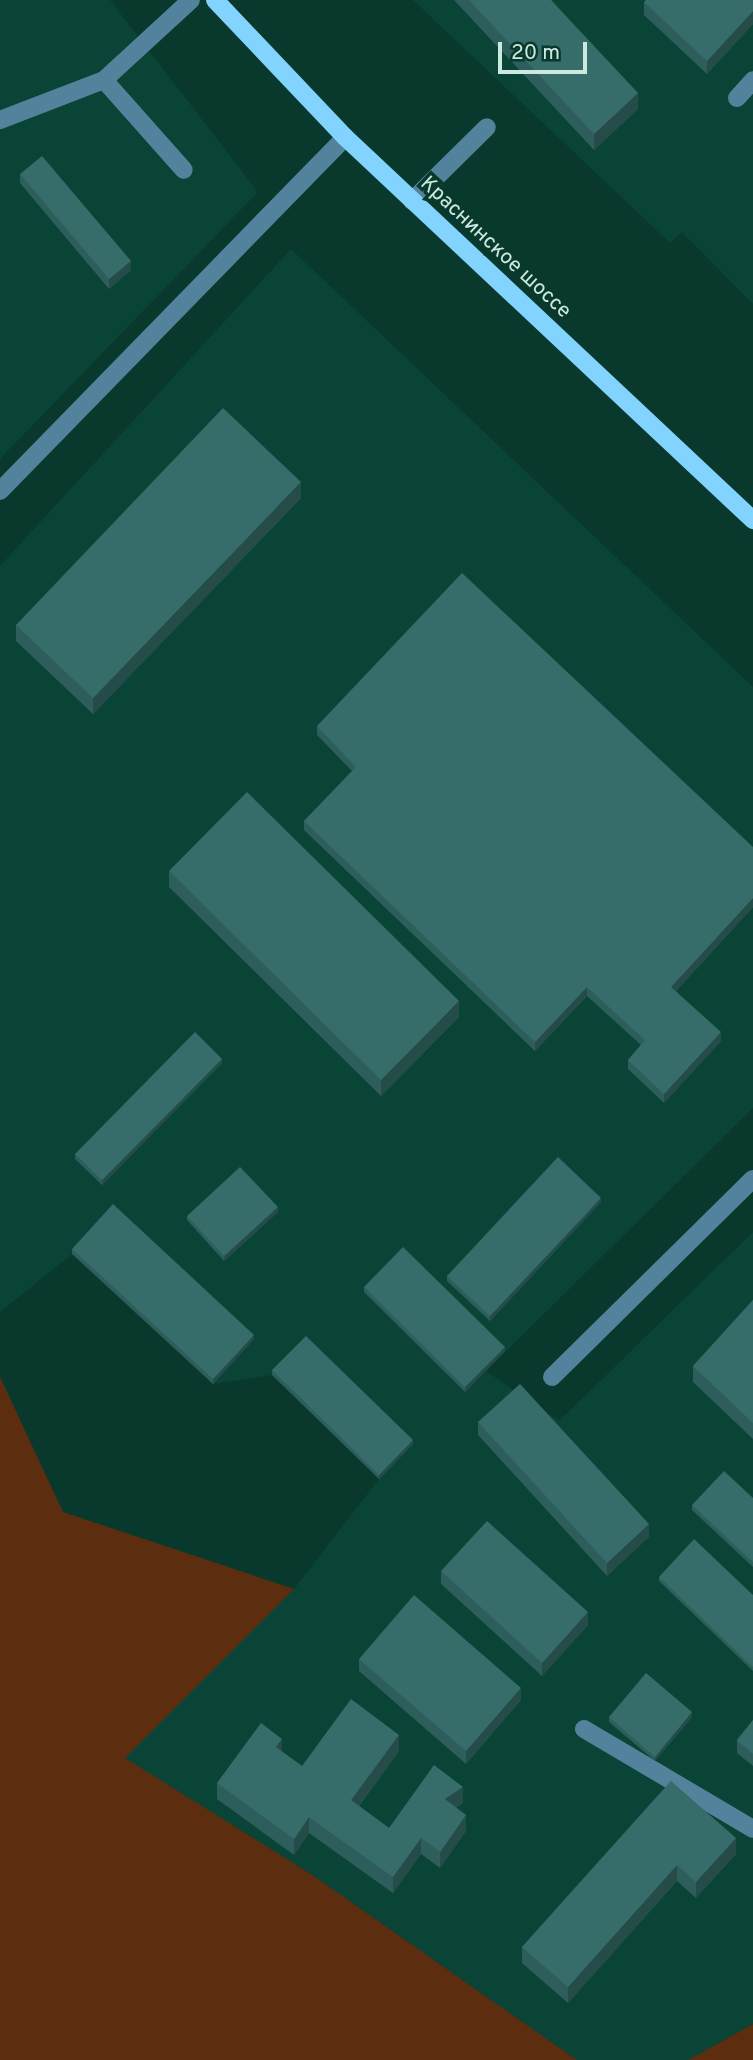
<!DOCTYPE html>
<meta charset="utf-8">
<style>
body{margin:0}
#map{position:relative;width:753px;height:2060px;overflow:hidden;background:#09392d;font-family:Overpass,sans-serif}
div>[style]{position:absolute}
.built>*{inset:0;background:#094436}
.green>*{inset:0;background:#5c2e0f}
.minor>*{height:18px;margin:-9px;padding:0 9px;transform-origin:9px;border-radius:9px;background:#53839c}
.major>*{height:18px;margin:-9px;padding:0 9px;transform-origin:9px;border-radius:9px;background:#82d3fd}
.wall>*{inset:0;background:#2e5e5b}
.shaded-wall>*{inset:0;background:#264c4a}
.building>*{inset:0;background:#366d6a}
span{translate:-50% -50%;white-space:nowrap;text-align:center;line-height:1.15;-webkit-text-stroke:7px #09392d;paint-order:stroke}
.street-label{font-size:21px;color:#cbe9de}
.scale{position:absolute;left:498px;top:42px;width:89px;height:32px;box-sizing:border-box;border:4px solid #cbe9de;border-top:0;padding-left:9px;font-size:21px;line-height:24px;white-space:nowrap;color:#cbe9de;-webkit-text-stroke:5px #09392d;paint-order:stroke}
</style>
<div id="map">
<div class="built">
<div style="clip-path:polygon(0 0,110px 0,258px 192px,0 459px)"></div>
<div style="clip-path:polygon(413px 0,753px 0,753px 304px,682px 232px,670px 243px)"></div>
<div style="clip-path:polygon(291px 249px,753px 687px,753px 1108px,486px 1371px,559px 1421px,753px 1232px,753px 2024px,688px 2060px,577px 2060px,314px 1876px,124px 1758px,294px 1589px,379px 1479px,272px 1375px,213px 1384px,72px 1254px,0 1312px,0 566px)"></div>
</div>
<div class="green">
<div style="clip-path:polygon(0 1377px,63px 1512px,294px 1589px,125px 1758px,314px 1876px,577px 2060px,0 2060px)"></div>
<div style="clip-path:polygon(753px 2024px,753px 2060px,688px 2060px)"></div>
</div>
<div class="minor">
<div style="left:104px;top:80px;width:120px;rotate:48.4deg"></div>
<div style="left:737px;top:98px;width:24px;rotate:-48deg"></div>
<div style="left:0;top:120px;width:111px;rotate:-21deg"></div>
<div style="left:104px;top:80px;width:118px;rotate:-42.6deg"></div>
<div style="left:412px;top:201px;width:105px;rotate:-44.6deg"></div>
<div style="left:0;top:491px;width:494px;rotate:-45.7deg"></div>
<div style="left:552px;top:1377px;width:282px;rotate:-44.6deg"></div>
<div style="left:584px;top:1729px;width:196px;rotate:30.6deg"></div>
</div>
<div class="major">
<div style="left:215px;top:0;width:189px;rotate:46.5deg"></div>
<div style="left:345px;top:137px;width:560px;rotate:43.19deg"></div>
</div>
<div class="wall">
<div style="clip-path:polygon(454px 0,551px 0,638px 109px,594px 150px)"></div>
<div style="clip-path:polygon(753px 0,753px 24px,707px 74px,644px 15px,644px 2px)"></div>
<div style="clip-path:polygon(20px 174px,131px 270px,109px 289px,20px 183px)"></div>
<div style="clip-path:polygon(301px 498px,93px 714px,16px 641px,16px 625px)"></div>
<div style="clip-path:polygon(317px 726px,753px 847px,753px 907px,676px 991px,721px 1041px,664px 1103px,628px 1069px,628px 1060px,641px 1045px,587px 996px,535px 1051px,304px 830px,304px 821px,352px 771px,317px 735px)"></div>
<div style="clip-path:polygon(169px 871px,459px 1017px,381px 1096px,169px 887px)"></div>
<div style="clip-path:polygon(222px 1063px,102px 1185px,75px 1159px,75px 1154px)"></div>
<div style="clip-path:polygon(601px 1202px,490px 1321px,447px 1281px,447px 1276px)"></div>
<div style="clip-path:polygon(278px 1212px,224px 1261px,187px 1220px,187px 1216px)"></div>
<div style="clip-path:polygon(72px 1249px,254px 1339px,213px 1384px,72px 1254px)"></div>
<div style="clip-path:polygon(364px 1287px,505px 1351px,465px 1392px,364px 1292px)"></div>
<div style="clip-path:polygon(753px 1300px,753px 1439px,693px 1382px,693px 1366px)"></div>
<div style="clip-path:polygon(272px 1370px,413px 1444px,379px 1479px,272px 1375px)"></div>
<div style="clip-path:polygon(478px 1422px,649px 1537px,607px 1576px,478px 1435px)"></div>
<div style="clip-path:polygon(753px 1498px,753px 1567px,692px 1510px,692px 1505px)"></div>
<div style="clip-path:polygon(441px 1571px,588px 1625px,542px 1676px,441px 1584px)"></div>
<div style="clip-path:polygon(659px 1577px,753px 1595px,753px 1671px,659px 1581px)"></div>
<div style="clip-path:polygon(359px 1659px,521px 1700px,466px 1764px,359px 1671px)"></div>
<div style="clip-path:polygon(609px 1717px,692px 1717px,655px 1761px,609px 1722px)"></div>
<div style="clip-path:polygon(753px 1720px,753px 1766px,737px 1753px,737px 1740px)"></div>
<div style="clip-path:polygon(399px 1751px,359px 1806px,389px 1828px,463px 1803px,456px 1808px,466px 1831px,440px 1868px,421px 1854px,393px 1893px,309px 1833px,294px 1855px,217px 1799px,217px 1783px,282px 1752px,302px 1766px)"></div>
<div style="clip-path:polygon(671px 1781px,736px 1854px,696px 1898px,677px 1881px,568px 2003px,522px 1963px,522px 1947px)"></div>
</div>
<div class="shaded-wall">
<div style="clip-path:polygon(753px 11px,753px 24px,707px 74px,707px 61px)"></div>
<div style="clip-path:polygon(638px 93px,638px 109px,594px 150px,594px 134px)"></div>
<div style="clip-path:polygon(131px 261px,131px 270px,109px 289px,109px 279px)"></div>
<div style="clip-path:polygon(301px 482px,301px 498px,93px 714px,93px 698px)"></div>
<div style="clip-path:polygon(753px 898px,753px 907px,671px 996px,671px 987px)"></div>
<div style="clip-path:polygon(587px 987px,587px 996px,535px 1051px,535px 1042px)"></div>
<div style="clip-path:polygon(459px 1001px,459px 1017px,381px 1096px,381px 1080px)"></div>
<div style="clip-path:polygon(721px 1032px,721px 1041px,664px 1103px,664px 1094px)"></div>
<div style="clip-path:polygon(222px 1059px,222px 1063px,102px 1185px,102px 1180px)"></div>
<div style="clip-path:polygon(601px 1198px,601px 1202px,490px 1321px,490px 1316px)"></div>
<div style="clip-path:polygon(278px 1207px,278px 1212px,224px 1261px,224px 1256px)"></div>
<div style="clip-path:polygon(254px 1335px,254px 1339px,213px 1384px,213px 1379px)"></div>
<div style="clip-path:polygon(505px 1347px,505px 1351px,465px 1392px,465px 1387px)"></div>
<div style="clip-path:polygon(413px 1440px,413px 1444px,379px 1479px,379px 1475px)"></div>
<div style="clip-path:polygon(649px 1524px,649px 1537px,607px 1576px,607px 1563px)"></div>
<div style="clip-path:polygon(588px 1612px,588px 1625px,542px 1676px,542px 1663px)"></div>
<div style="clip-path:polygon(521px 1688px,521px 1700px,466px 1764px,466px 1751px)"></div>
<div style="clip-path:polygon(692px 1712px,692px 1717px,655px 1761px,655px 1757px)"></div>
<div style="clip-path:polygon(399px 1735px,399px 1751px,351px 1816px,351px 1800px)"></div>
<div style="clip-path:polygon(282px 1739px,282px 1755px,276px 1747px)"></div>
<div style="clip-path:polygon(463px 1787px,463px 1803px,445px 1815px,445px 1799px)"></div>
<div style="clip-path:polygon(466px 1815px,466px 1831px,440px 1868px,440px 1852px)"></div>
<div style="clip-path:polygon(309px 1817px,309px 1833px,294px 1855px,294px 1839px)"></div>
<div style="clip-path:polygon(421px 1838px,421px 1854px,393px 1893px,393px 1877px)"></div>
<div style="clip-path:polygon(736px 1838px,736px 1854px,696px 1898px,696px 1882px)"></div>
<div style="clip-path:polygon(677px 1865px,677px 1881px,568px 2003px,568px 1987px)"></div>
</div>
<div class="building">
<div style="clip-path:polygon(469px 0,551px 0,638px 93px,594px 134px)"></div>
<div style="clip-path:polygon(646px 0,753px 0,753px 11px,707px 61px,644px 2px)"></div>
<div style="clip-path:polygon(42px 156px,131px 261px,109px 279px,20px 174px)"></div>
<div style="clip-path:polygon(223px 408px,301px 482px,93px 698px,16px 625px)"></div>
<div style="clip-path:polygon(462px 573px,753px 847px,753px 898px,671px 987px,721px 1032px,664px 1094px,628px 1060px,645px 1040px,587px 987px,535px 1042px,304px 821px,356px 767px,317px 726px)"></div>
<div style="clip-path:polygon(247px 792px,459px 1001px,381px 1080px,169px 871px)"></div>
<div style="clip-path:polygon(195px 1032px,222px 1059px,102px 1180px,75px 1154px)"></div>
<div style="clip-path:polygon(558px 1157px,601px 1198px,490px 1316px,447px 1276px)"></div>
<div style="clip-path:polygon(240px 1167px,278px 1207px,224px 1256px,187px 1216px)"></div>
<div style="clip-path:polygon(113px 1204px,254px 1335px,213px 1379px,72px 1249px)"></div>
<div style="clip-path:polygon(403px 1247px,505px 1347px,465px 1387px,364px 1287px)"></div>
<div style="clip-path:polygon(753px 1300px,753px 1423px,693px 1366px)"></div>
<div style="clip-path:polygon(306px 1336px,413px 1440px,379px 1475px,272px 1370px)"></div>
<div style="clip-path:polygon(520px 1384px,649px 1524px,607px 1563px,478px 1422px)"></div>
<div style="clip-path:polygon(724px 1471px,753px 1498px,753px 1562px,692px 1505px)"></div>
<div style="clip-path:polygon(487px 1521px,588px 1612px,542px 1663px,441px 1571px)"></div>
<div style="clip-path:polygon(694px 1539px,753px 1595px,753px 1667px,659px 1577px)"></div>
<div style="clip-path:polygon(414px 1595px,521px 1688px,466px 1751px,359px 1659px)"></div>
<div style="clip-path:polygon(646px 1673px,692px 1712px,655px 1757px,609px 1717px)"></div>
<div style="clip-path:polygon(351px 1699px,399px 1735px,351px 1800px,389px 1828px,434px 1765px,463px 1787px,445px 1799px,466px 1815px,440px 1852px,421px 1838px,393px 1877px,309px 1817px,294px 1839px,217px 1783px,261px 1723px,282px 1739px,276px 1747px,302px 1766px)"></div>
<div style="clip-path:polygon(753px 1720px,753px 1754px,737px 1740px)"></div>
<div style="clip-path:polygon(671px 1781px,736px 1838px,696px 1882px,677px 1865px,568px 1987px,522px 1947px)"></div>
</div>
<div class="street-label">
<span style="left:495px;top:248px;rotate:43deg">Краснинское шоссе</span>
</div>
<div class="scale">20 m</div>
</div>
